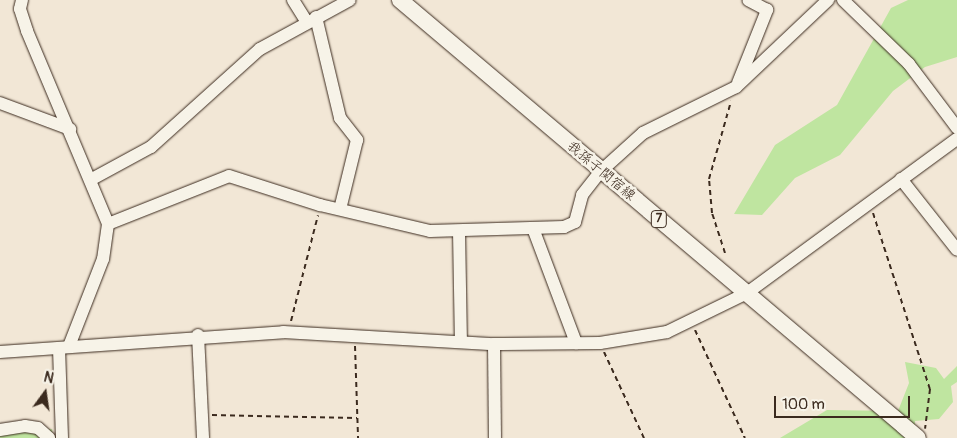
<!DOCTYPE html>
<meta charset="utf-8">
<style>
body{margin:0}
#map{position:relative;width:957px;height:438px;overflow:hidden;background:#f2e7d6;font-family:Pangolin,"Klee One",sans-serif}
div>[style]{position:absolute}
.green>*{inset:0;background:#bfe5a0}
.path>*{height:2px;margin-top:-1px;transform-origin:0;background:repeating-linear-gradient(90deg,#3b2a1e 0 5px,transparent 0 9px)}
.roads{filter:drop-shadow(0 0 1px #3b2a1e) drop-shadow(0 0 1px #3b2a1e)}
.minor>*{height:12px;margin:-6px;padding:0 6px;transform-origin:6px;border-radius:6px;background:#f7f3e8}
.major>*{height:16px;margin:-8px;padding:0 8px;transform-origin:8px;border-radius:8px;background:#f7f3e8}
span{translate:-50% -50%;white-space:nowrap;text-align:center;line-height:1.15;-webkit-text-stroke:5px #f7f3e8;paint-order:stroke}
.shield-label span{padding:1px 4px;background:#f7f3e8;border:1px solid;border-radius:4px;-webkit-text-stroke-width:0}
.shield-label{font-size:12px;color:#3b2a1e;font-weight:700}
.street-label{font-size:14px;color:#3b2a1e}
.north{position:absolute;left:20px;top:368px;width:50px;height:50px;-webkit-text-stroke:4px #f7f3e8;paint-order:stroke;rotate:14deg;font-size:14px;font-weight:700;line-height:20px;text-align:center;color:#3b2a1e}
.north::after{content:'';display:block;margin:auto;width:18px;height:22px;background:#3b2a1e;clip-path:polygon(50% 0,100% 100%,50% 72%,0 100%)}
.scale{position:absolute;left:774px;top:396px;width:136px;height:22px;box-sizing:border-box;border:2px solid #3b2a1e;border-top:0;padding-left:6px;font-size:15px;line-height:18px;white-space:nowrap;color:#3b2a1e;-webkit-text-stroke:4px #f7f3e8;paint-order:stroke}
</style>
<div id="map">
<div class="green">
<div style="clip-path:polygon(908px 0,957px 0,957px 57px,925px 67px,893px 91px,840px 155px,795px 178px,762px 215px,734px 214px,775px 145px,837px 105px,891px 8px)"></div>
<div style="clip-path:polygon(905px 362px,936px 368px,944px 379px,957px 366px,957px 382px,951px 386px,953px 402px,939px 419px,915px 421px,915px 438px,780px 438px,827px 410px,898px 411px,909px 383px)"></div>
<div style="clip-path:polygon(52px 429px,53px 438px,0 438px,0 434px)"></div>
</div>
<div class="path">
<div style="left:873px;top:213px;width:185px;rotate:72.1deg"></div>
<div style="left:930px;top:389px;width:40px;rotate:97.1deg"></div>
<div style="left:725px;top:253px;width:42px;rotate:-108deg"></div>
<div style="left:712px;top:213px;width:34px;rotate:-95deg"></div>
<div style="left:709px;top:179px;width:81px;rotate:-74.2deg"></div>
<div style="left:291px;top:321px;width:109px;rotate:-75.7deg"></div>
<div style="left:695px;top:330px;width:119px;rotate:65.2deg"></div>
<div style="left:355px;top:346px;width:92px;rotate:88.1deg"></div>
<div style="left:604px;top:352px;width:95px;rotate:65.1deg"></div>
<div style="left:212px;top:415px;width:145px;rotate:1.2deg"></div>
</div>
<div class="roads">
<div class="minor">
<div style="left:22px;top:0;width:9px;rotate:103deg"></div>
<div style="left:20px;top:9px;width:23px;rotate:72deg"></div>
<div style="left:27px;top:31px;width:209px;rotate:67.2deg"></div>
<div style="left:108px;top:224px;width:35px;rotate:98deg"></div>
<div style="left:103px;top:259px;width:93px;rotate:111.3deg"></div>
<div style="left:293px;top:0;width:26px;rotate:58deg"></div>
<div style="left:843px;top:0;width:92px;rotate:44.1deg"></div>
<div style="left:909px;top:64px;width:80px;rotate:53.1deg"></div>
<div style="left:316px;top:17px;width:104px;rotate:76.6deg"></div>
<div style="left:340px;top:118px;width:28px;rotate:52deg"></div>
<div style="left:357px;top:140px;width:71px;rotate:103.8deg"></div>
<div style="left:738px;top:83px;width:79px;rotate:-68.3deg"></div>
<div style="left:767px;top:10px;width:21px;rotate:-152deg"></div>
<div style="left:0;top:103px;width:75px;rotate:20.4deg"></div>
<div style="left:92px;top:179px;width:67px;rotate:-28.5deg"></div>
<div style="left:151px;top:147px;width:147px;rotate:-42deg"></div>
<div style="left:260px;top:49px;width:102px;rotate:-28.6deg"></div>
<div style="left:901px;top:179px;width:90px;rotate:51.7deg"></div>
<div style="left:108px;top:224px;width:130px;rotate:-21.6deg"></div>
<div style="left:229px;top:176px;width:96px;rotate:17.7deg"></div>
<div style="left:320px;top:205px;width:113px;rotate:13.3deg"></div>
<div style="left:430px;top:231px;width:134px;rotate:-1.7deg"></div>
<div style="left:564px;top:227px;width:12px;rotate:-24deg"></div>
<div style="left:575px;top:222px;width:28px;rotate:-75deg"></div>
<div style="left:582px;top:195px;width:31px;rotate:-52deg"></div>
<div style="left:601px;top:171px;width:57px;rotate:-42.1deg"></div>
<div style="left:643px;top:133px;width:104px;rotate:-26.3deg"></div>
<div style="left:736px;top:87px;width:127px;rotate:-43.4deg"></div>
<div style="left:459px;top:231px;width:111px;rotate:89deg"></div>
<div style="left:534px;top:231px;width:120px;rotate:69.4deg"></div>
<div style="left:198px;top:335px;width:103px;rotate:87.2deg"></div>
<div style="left:494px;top:344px;width:94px;rotate:89.4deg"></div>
<div style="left:59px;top:348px;width:90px;rotate:88.1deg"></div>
<div style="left:0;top:352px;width:284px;rotate:-4deg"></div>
<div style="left:283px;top:332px;width:211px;rotate:3.3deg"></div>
<div style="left:494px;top:344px;width:106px;rotate:-0.5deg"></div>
<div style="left:600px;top:343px;width:68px;rotate:-9.3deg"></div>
<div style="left:667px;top:332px;width:89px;rotate:-26deg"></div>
<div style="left:747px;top:293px;width:260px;rotate:-36.3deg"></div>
<div style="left:0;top:430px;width:25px;rotate:-9deg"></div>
<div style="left:25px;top:426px;width:13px;rotate:9deg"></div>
<div style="left:38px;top:428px;width:15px;rotate:42deg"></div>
</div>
<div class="major">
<div style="left:400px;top:0;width:678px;rotate:40.22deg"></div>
</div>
</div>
<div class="shield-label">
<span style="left:659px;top:219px">7</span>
</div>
<div class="street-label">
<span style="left:601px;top:171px;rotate:40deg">我孫子関宿線</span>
</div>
<div class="north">N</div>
<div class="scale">100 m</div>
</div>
